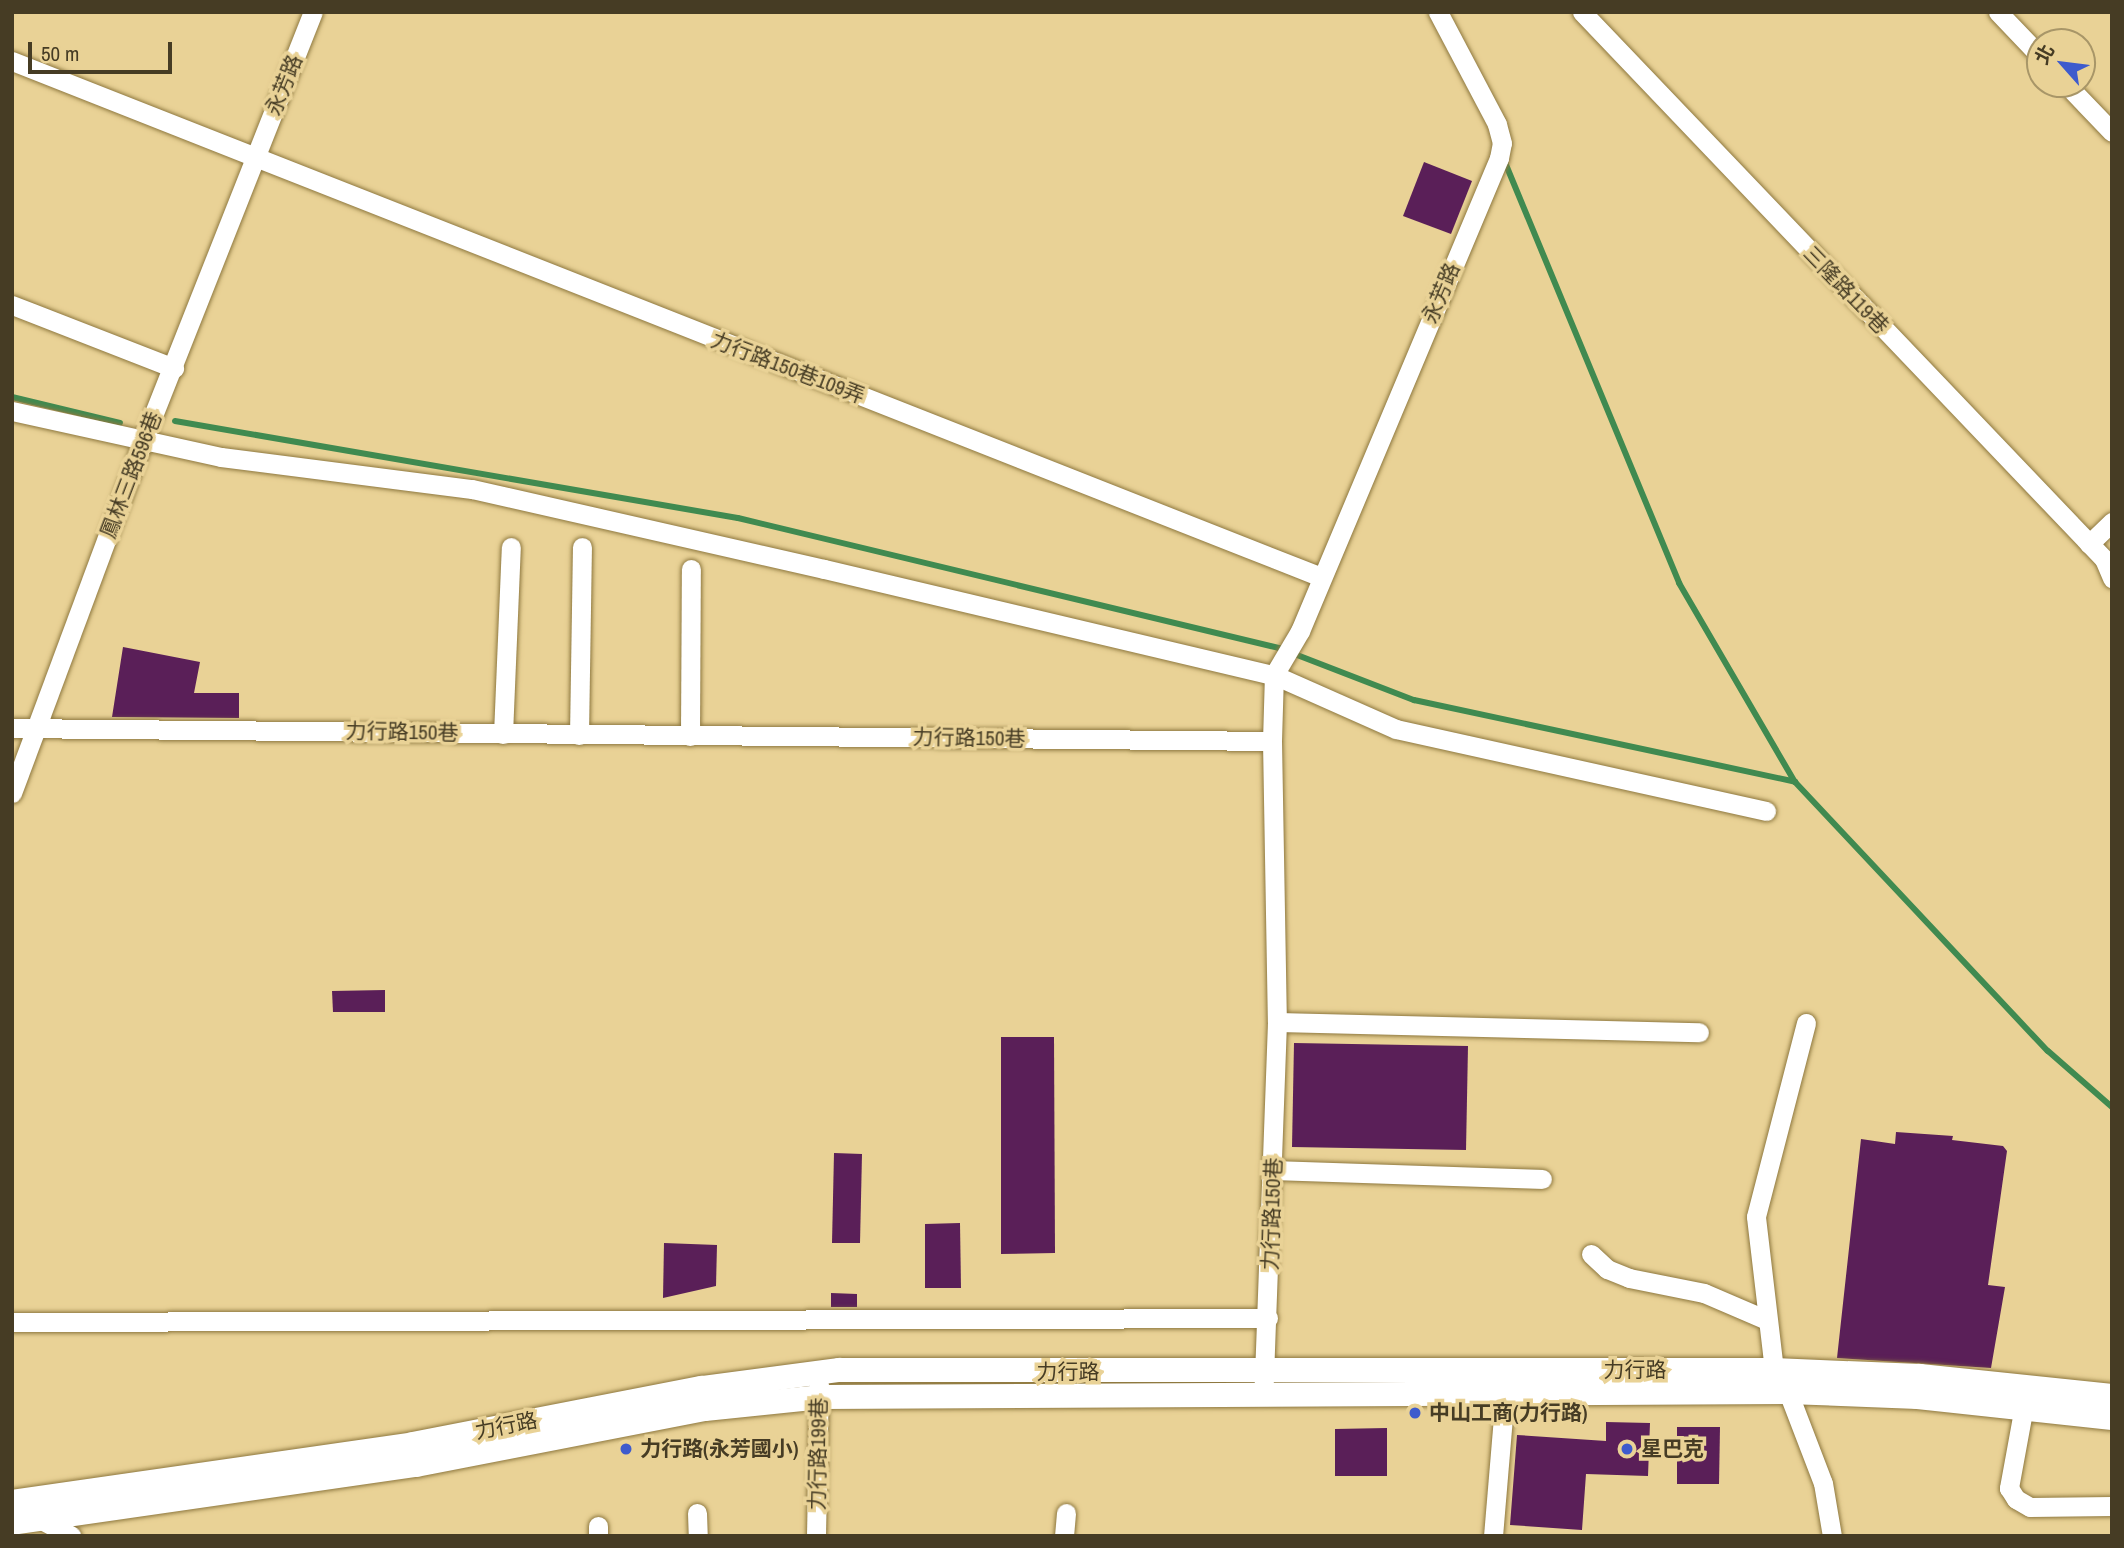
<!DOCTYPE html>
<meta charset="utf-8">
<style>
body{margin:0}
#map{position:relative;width:2124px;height:1548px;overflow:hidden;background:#e9d296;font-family:"Archivo Narrow","Noto Sans TC",sans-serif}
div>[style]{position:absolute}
.stream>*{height:6px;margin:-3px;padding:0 3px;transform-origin:3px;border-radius:3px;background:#408a50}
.building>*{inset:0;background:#5a1f58}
.roads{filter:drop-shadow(0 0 2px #8e783f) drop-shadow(0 0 2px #8e783f)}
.minor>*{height:19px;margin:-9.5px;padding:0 9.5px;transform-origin:9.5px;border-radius:9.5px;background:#fff}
.major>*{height:24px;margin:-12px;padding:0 12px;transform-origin:12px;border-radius:12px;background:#fff}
.dots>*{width:19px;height:19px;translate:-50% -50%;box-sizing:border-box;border:4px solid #e9d296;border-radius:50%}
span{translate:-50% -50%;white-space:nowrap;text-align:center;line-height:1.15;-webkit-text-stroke:7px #e9d296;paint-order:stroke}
.street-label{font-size:21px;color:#463c24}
.poi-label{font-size:21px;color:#463c24;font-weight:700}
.left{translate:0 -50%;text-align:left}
.frame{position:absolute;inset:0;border:14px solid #463c24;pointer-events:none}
.north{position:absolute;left:2026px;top:28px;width:70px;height:70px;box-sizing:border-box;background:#e9d296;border:2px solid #a89668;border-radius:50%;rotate:298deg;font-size:19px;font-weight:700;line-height:28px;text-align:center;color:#463c24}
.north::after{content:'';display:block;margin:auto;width:24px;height:32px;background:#3e5bcd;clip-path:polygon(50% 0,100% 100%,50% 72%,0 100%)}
.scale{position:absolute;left:28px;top:42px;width:144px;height:32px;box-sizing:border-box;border:4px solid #463c24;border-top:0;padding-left:9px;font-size:21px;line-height:24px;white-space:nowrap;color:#463c24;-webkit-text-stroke:5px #e9d296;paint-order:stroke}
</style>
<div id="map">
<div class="stream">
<div style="left:1504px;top:160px;width:458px;rotate:67.5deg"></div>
<div style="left:1679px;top:583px;width:230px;rotate:59.8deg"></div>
<div style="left:1795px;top:782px;width:369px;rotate:46.8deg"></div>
<div style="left:2048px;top:1051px;width:85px;rotate:41.2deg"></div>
<div style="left:12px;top:397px;width:111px;rotate:13.5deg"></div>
<div style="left:175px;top:421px;width:571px;rotate:9.78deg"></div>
<div style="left:738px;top:518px;width:556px;rotate:13.51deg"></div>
<div style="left:1279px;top:648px;width:145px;rotate:21.1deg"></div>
<div style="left:1414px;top:700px;width:390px;rotate:12.1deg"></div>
</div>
<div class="building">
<div style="clip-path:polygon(1424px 162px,1472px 181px,1451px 234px,1403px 216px)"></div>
<div style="clip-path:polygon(123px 647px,200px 662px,194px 693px,239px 693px,239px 718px,112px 717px)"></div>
<div style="clip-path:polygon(385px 990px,385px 1012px,333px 1012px,332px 991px)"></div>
<div style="clip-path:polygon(1001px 1037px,1054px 1037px,1055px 1253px,1001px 1254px)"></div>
<div style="clip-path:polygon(1294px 1043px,1468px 1046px,1466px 1150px,1292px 1147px)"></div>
<div style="clip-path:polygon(1896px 1132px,1953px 1136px,1952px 1140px,2003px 1146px,2007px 1151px,1988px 1285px,2005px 1287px,1991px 1368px,1837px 1358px,1861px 1139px,1895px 1144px)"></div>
<div style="clip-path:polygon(834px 1153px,862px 1154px,860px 1243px,832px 1243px)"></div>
<div style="clip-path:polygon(960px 1223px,961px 1288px,925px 1288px,925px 1224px)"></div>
<div style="clip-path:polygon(664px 1243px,717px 1245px,716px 1286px,663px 1298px)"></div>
<div style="clip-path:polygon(831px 1293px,857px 1294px,857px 1307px,831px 1307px)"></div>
<div style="clip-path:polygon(1606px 1422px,1650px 1423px,1648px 1476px,1586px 1474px,1582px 1530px,1510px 1525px,1517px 1435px,1606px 1441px)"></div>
<div style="clip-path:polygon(1677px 1427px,1720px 1427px,1719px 1484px,1677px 1484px)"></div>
<div style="clip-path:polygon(1387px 1428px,1387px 1476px,1335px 1476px,1335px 1429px)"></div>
</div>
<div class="roads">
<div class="minor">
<div style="left:1582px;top:12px;width:756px;rotate:46.34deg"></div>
<div style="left:2104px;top:559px;width:21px;rotate:67deg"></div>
<div style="left:1998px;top:12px;width:61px;rotate:46.3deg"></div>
<div style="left:12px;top:61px;width:1407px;rotate:21.51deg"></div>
<div style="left:2066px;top:84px;width:66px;rotate:46.2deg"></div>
<div style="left:12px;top:305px;width:174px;rotate:21.3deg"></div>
<div style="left:12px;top:411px;width:214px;rotate:12.4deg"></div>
<div style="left:221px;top:457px;width:253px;rotate:7.3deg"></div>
<div style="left:472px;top:489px;width:361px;rotate:12.8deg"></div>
<div style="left:824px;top:569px;width:462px;rotate:13.3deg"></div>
<div style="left:1274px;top:675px;width:133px;rotate:23.9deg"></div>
<div style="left:1396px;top:729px;width:379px;rotate:12.5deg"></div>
<div style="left:2089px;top:544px;width:32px;rotate:-44deg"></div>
<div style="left:12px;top:728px;width:1260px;rotate:0.59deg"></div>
<div style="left:1272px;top:741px;width:281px;rotate:89deg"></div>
<div style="left:1277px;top:1022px;width:362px;rotate:92.1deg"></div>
<div style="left:503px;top:734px;width:187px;rotate:-87.6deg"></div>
<div style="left:579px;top:735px;width:188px;rotate:-89.1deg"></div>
<div style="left:690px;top:736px;width:167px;rotate:-89.7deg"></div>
<div style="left:1272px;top:741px;width:66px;rotate:-88.3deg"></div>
<div style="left:1274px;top:675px;width:51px;rotate:-59.4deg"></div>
<div style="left:1300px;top:631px;width:513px;rotate:-67.18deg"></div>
<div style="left:1499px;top:158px;width:15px;rotate:-79deg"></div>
<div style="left:1502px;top:143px;width:20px;rotate:-105deg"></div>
<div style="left:1497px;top:124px;width:127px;rotate:-117.8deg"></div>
<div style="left:12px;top:793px;width:376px;rotate:-69.6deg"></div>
<div style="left:143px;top:441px;width:461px;rotate:-68.4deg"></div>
<div style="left:1277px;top:1022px;width:422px;rotate:1.4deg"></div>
<div style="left:1806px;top:1023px;width:200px;rotate:104.5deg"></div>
<div style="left:1756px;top:1217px;width:154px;rotate:83.3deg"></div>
<div style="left:1774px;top:1370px;width:26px;rotate:58deg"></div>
<div style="left:1788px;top:1392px;width:97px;rotate:69deg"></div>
<div style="left:1823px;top:1483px;width:54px;rotate:80.4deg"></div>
<div style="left:1274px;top:1170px;width:268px;rotate:1.9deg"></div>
<div style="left:1591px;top:1254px;width:22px;rotate:43deg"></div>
<div style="left:1607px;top:1269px;width:24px;rotate:22deg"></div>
<div style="left:1629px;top:1278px;width:76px;rotate:11.3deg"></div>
<div style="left:1704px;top:1293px;width:69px;rotate:23.2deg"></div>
<div style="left:12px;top:1322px;width:1256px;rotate:-0.18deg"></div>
<div style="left:2026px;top:1395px;width:95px;rotate:100.4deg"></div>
<div style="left:2009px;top:1488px;width:13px;rotate:58deg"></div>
<div style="left:2016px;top:1499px;width:16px;rotate:30deg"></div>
<div style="left:2030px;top:1507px;width:82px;rotate:-0.7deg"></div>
<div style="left:697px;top:1513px;width:23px;rotate:88deg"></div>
<div style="left:36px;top:1517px;width:40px;rotate:28deg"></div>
<div style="left:598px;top:1536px;width:10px;rotate:-90deg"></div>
<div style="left:816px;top:1536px;width:152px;rotate:-88.9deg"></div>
<div style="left:1064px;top:1536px;width:23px;rotate:-85deg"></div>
<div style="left:1493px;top:1536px;width:144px;rotate:-85.2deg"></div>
</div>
<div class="major">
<div style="left:12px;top:1502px;width:405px;rotate:-8.2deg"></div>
<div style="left:413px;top:1444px;width:294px;rotate:-11deg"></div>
<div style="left:702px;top:1388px;width:138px;rotate:-7.5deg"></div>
<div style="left:839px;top:1370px;width:935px"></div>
<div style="left:1774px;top:1370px;width:146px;rotate:2.4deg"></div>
<div style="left:1920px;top:1376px;width:193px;rotate:5.9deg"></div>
<div style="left:12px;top:1523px;width:408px;rotate:-8.2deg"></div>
<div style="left:416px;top:1465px;width:294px;rotate:-11deg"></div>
<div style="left:705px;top:1409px;width:117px;rotate:-5.9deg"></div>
<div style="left:821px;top:1397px;width:967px;rotate:-0.3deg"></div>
<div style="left:1788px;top:1392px;width:130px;rotate:2.2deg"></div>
<div style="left:1918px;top:1397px;width:195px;rotate:6.2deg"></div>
</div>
</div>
<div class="dots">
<div style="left:1415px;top:1413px;background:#3e5bcd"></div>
<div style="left:626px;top:1449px;background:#3e5bcd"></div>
<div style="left:1627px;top:1449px;background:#3e5bcd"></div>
</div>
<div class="street-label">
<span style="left:284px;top:85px;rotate:-68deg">永芳路</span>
<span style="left:1846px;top:290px;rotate:46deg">三隆路119巷</span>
<span style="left:1441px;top:293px;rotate:-67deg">永芳路</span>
<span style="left:788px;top:368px;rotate:21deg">力行路150巷109弄</span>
<span style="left:131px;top:475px;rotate:-69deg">鳳林三路596巷</span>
<span style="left:402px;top:732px;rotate:1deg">力行路150巷</span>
<span style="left:969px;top:738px;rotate:1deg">力行路150巷</span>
<span style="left:1272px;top:1214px;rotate:-88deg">力行路150巷</span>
<span style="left:1635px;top:1370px">力行路</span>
<span style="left:1068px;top:1372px">力行路</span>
<span style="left:506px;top:1426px;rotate:-11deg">力行路</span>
<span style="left:818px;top:1454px;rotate:-89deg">力行路199巷</span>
</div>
<div class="poi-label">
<span class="left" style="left:1429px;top:1413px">中山工商(力行路)</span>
<span class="left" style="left:640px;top:1449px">力行路(永芳國小)</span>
<span class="left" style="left:1641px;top:1449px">星巴克</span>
</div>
<div class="frame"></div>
<div class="north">北</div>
<div class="scale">50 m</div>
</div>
